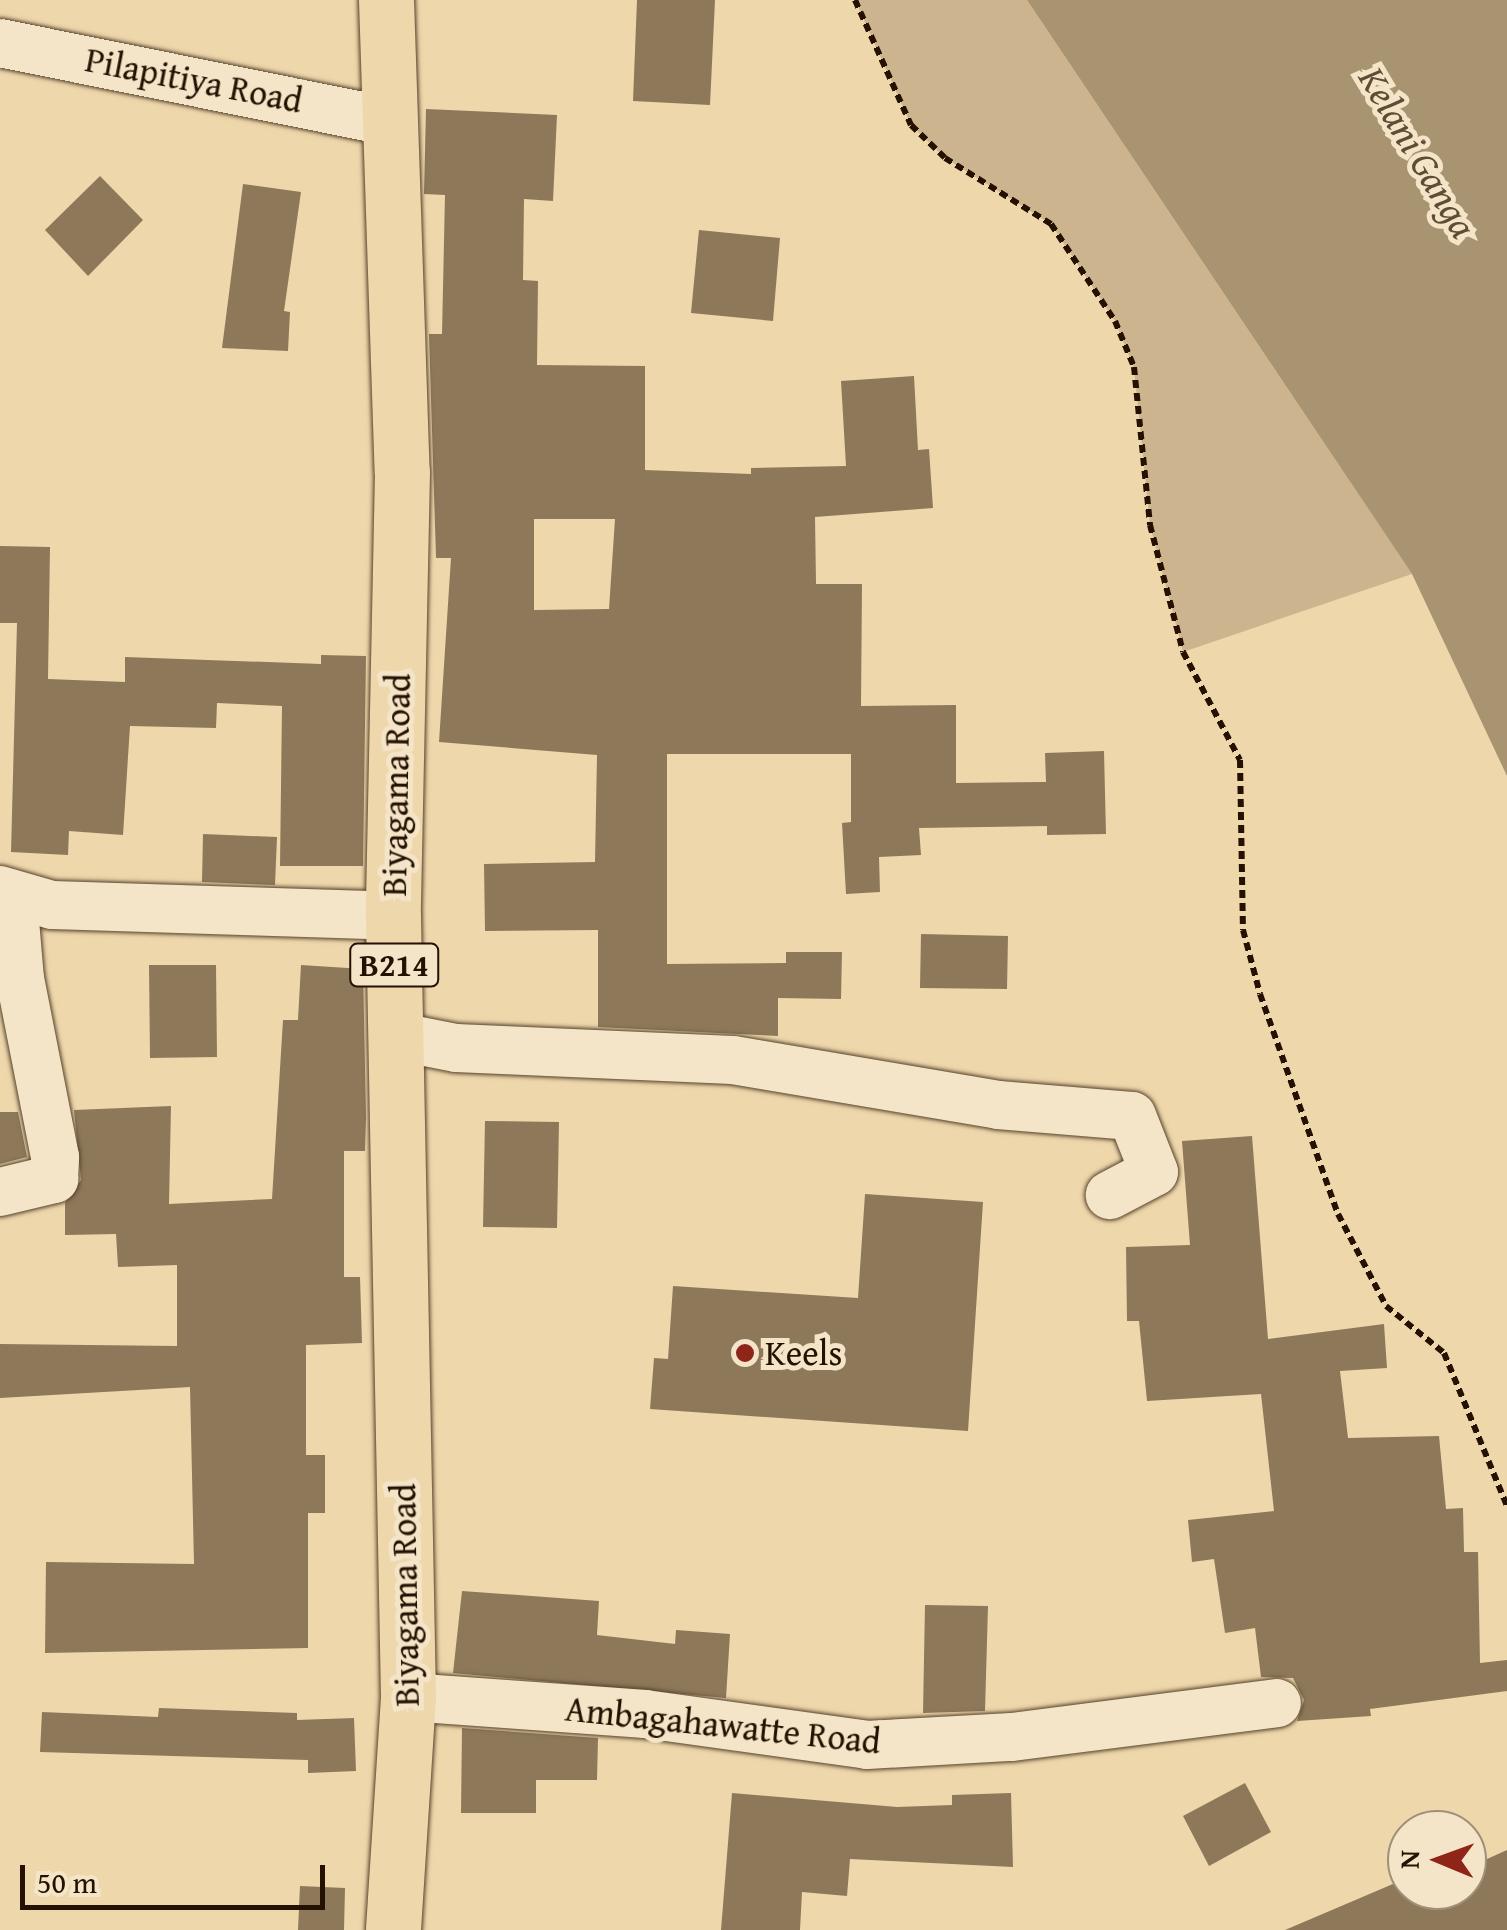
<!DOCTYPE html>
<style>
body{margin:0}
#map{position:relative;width:1507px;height:1930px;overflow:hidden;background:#eed7ab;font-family:"Gentium Book Plus",serif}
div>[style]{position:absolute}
.green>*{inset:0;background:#ccb58e}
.water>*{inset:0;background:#a99472}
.building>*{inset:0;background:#8d785a}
.path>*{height:6px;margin-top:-3px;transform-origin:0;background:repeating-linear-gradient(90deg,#241102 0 8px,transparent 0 13px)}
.roads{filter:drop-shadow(0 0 2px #56422c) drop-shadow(0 0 2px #56422c)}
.minor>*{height:48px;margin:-24px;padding:0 24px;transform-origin:24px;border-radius:24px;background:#f4e5c8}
.primary>*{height:55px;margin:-27.5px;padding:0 27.5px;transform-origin:27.5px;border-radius:27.5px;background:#eed7ab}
.dots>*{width:28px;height:28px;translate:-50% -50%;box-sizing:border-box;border:5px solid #f4e5c8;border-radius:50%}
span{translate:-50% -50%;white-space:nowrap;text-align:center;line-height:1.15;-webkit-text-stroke:10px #f4e5c8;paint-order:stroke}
.shield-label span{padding:2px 8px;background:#f4e5c8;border:2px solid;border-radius:8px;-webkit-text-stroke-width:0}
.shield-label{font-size:32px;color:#241102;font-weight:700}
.street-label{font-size:35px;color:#241102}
.poi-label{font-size:35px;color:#241102}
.left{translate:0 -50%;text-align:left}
.water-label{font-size:38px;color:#604c34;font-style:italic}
.north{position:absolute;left:1387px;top:1810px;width:100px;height:100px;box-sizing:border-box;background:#f4e5c8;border:2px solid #a19079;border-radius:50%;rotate:271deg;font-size:28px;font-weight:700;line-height:40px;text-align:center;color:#241102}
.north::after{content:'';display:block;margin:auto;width:35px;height:45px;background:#8f2418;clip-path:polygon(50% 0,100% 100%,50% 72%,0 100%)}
.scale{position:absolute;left:20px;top:1865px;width:305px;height:45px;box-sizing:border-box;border:5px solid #241102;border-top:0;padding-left:12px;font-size:30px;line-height:35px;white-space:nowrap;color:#241102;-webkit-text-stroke:8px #f4e5c8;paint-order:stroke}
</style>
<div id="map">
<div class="green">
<div style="clip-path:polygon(855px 0,1027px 0,1412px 574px,1183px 652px,1150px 525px,1134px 368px,1115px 321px,1051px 224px,945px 158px,911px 125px)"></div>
</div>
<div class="water">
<div style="clip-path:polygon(1027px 0,1507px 0,1507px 776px,1412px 574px)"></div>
</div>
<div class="building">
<div style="clip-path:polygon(637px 0,715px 0,710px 105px,633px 101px)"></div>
<div style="clip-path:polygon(evenodd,426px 109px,557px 115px,553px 201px,524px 199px,523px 280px,538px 281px,537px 365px,645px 366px,645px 470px,751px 474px,751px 468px,846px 466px,841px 381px,914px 376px,918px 450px,929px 449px,933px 508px,815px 517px,816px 584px,862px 584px,861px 706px,956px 705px,956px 783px,1046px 782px,1045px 753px,1104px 751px,1106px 834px,1047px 835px,1047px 826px,919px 828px,921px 855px,879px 857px,880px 892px,846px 894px,842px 823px,851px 822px,851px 754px,667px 754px,667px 964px,786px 963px,786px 952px,842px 952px,841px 999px,778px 998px,778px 1036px,598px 1027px,598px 930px,485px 931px,484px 864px,595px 862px,597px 755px,439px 742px,451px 558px,436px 558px,429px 334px,442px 334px,445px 195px,424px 194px,426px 109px,534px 519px,615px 519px,609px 609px,534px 610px,534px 519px)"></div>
<div style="clip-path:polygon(100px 176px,143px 220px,88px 276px,45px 230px)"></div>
<div style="clip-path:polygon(243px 184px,301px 192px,284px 311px,290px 312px,288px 351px,222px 348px)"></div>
<div style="clip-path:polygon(699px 230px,780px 238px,773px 321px,691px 313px)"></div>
<div style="clip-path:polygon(0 546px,50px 547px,48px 679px,125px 682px,125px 657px,321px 664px,321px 655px,366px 656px,363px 866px,280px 866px,282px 706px,217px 703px,216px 728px,130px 726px,123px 835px,69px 831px,68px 855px,11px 852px,17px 623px,0 623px)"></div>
<div style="clip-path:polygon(203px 834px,277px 837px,275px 885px,202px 882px)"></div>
<div style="clip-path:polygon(921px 934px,1008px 936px,1007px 989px,920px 988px)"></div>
<div style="clip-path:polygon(149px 965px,216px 965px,217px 1057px,150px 1058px)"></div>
<div style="clip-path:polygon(301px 965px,363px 969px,366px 1118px,365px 1151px,344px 1151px,344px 1277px,360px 1277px,362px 1343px,306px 1345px,306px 1455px,325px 1455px,325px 1513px,308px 1513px,308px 1648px,45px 1653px,46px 1562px,194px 1564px,190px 1387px,0 1398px,0 1344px,177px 1346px,177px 1265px,118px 1267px,116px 1234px,65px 1235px,65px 1203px,81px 1180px,74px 1110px,171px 1106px,169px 1204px,272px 1199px,283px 1020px,298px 1020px)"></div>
<div style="clip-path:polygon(0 1112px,18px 1112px,27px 1157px,0 1164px)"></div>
<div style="clip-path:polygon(485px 1121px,559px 1122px,557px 1228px,483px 1227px)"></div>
<div style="clip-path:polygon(1252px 1136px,1268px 1339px,1384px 1324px,1387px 1368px,1340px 1371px,1348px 1438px,1439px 1436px,1446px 1509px,1463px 1508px,1464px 1552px,1478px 1552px,1480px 1663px,1507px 1660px,1507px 1691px,1370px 1709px,1371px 1716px,1297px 1721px,1304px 1700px,1293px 1678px,1261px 1677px,1255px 1628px,1225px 1633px,1214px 1559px,1192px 1562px,1188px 1520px,1274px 1511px,1261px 1394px,1147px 1401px,1139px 1321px,1127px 1321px,1126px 1247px,1190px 1245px,1182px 1141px)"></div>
<div style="clip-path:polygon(865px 1194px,983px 1202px,968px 1431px,650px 1409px,654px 1358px,668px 1359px,673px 1286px,858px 1298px)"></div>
<div style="clip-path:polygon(462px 1591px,599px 1601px,597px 1635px,675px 1644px,676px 1630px,730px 1634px,726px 1698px,453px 1673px)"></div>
<div style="clip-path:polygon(925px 1605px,988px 1606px,985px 1711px,923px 1713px)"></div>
<div style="clip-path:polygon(159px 1708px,297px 1713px,297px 1720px,354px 1718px,356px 1771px,308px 1773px,308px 1760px,40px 1752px,42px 1712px,158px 1717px)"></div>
<div style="clip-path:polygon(462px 1728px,598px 1738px,597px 1780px,536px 1780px,536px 1813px,461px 1813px)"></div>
<div style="clip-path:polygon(1245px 1783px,1271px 1832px,1209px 1866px,1183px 1816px)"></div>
<div style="clip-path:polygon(732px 1793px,897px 1807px,952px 1805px,952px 1795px,1011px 1793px,1013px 1867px,850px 1859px,847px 1896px,802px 1892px,800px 1930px,721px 1930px)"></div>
<div style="clip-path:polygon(1507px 1850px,1507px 1930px,1285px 1930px,1407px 1878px,1407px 1895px,1467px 1890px,1467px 1868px)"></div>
<div style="clip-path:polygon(300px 1886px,345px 1888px,344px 1930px,298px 1930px)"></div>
</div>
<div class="path">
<div style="left:855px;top:0;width:137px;rotate:65.9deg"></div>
<div style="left:911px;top:125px;width:47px;rotate:44.1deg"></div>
<div style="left:945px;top:158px;width:125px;rotate:31.9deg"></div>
<div style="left:1051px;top:224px;width:116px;rotate:56.6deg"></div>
<div style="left:1115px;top:321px;width:50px;rotate:67.6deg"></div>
<div style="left:1134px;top:367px;width:159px;rotate:84.2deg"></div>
<div style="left:1150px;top:525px;width:131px;rotate:75.4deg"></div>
<div style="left:1183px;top:652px;width:122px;rotate:62.2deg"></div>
<div style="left:1240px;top:760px;width:170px;rotate:89deg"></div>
<div style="left:1243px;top:930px;width:66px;rotate:75.1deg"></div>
<div style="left:1260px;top:994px;width:233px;rotate:70.5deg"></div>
<div style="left:1338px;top:1214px;width:104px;rotate:62.4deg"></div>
<div style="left:1386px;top:1306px;width:75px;rotate:39deg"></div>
<div style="left:1444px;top:1353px;width:165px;rotate:67.6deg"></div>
</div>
<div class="roads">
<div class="minor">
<div style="left:0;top:43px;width:396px;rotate:11.4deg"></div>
<div style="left:0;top:890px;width:54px;rotate:16.1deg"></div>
<div style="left:52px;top:905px;width:341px;rotate:1.8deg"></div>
<div style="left:395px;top:1036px;width:62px;rotate:11.1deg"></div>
<div style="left:456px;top:1048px;width:277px;rotate:2.5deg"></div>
<div style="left:733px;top:1060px;width:269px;rotate:9.6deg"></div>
<div style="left:998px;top:1105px;width:134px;rotate:4.7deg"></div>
<div style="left:1132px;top:1116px;width:60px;rotate:68.6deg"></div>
<div style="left:1154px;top:1172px;width:50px;rotate:152.4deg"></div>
<div style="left:0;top:1192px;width:56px;rotate:-13.5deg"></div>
<div style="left:54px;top:1179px;width:22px;rotate:-87deg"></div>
<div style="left:55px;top:1157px;width:181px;rotate:-101.1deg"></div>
<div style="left:20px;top:979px;width:81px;rotate:-94.9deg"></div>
<div style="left:408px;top:1697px;width:238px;rotate:4.1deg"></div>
<div style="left:645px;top:1714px;width:224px;rotate:7.9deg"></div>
<div style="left:867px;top:1745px;width:145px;rotate:-3.2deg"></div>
<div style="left:1012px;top:1737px;width:267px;rotate:-7.3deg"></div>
</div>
<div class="primary">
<div style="left:386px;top:0;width:472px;rotate:88.1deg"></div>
<div style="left:402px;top:472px;width:444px;rotate:91.2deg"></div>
<div style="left:393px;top:916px;width:781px;rotate:88.9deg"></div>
<div style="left:408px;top:1697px;width:233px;rotate:93.7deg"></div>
</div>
</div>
<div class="dots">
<div style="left:745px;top:1353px;background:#8f2418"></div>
</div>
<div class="shield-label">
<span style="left:394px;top:965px">B214</span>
</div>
<div class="street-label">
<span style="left:194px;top:80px;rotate:11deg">Pilapitiya Road</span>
<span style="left:396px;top:785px;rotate:-89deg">Biyagama Road</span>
<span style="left:405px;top:1595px;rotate:-91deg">Biyagama Road</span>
<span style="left:723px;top:1725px;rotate:6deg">Ambagahawatte Road</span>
</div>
<div class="poi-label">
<span class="left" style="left:765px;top:1353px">Keels</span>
</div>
<div class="water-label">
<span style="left:1418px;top:152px;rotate:59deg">Kelani Ganga</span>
</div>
<div class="north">N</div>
<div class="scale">50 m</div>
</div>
